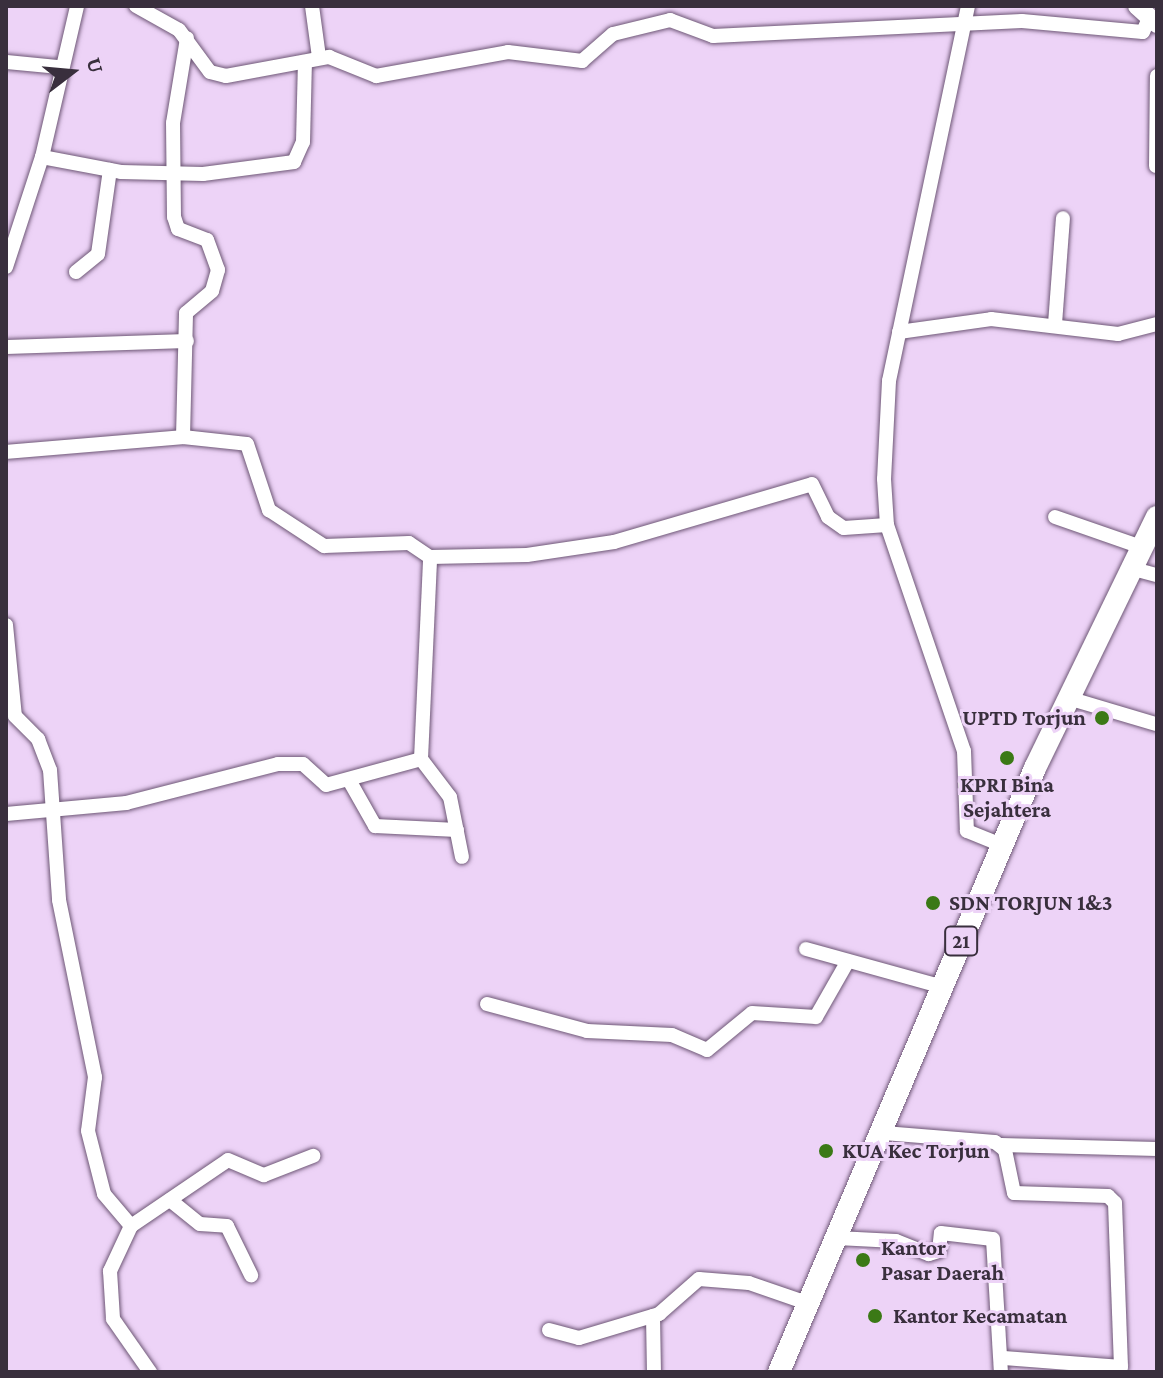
<!DOCTYPE html>
<style>
body{margin:0}
#map{position:relative;width:1163px;height:1378px;overflow:hidden;background:#edd3f7;font-family:"Crimson Pro",serif}
div>[style]{position:absolute}
.roads{filter:drop-shadow(0 0 2px #6e5776) drop-shadow(0 0 2px #6e5776)}
.minor>*{height:14px;margin:-7px;padding:0 7px;transform-origin:7px;border-radius:7px;background:#fff}
.major>*{height:18px;margin:-9px;padding:0 9px;transform-origin:9px;border-radius:9px;background:#fff}
.highway>*{height:22px;margin:-11px;padding:0 11px;transform-origin:11px;border-radius:11px;background:#fff}
.dots>*{width:22px;height:22px;translate:-50% -50%;box-sizing:border-box;border:4px solid #edd3f7;border-radius:50%}
span{translate:-50% -50%;white-space:nowrap;text-align:center;line-height:1.15;-webkit-text-stroke:6px #edd3f7;paint-order:stroke}
.shield-label span{padding:2px 6px;background:#edd3f7;border:2px solid;border-radius:6px;-webkit-text-stroke-width:0}
.shield-label{font-size:20px;color:#392f3d;font-weight:700}
.poi-label{font-size:22px;color:#392f3d;font-weight:700}
.right{translate:-100% -50%;text-align:right}
.left{translate:0 -50%;text-align:left}
.frame{position:absolute;inset:0;border:8px solid #392f3d;pointer-events:none}
.north{position:absolute;left:32px;top:32px;width:80px;height:80px;-webkit-text-stroke:6px #edd3f7;paint-order:stroke;rotate:74deg;font-size:22px;font-weight:700;line-height:32px;text-align:center;color:#392f3d}
.north::after{content:'';display:block;margin:auto;width:28px;height:36px;background:#392f3d;clip-path:polygon(50% 0,100% 100%,50% 72%,0 100%)}
</style>
<div id="map">
<div class="roads">
<div class="minor">
<div style="left:136px;top:6px;width:49px;rotate:29.2deg"></div>
<div style="left:179px;top:30px;width:52px;rotate:53.6deg"></div>
<div style="left:210px;top:72px;width:16px;rotate:14deg"></div>
<div style="left:226px;top:76px;width:105px;rotate:-10.5deg"></div>
<div style="left:329px;top:57px;width:51px;rotate:22deg"></div>
<div style="left:376px;top:76px;width:134px;rotate:-10.3deg"></div>
<div style="left:508px;top:52px;width:75px;rotate:6.9deg"></div>
<div style="left:582px;top:61px;width:41px;rotate:-41.1deg"></div>
<div style="left:613px;top:34px;width:59px;rotate:-13.8deg"></div>
<div style="left:670px;top:20px;width:46px;rotate:20.4deg"></div>
<div style="left:713px;top:36px;width:309px;rotate:-2.8deg"></div>
<div style="left:1022px;top:21px;width:121px;rotate:5.2deg"></div>
<div style="left:1143px;top:32px;width:15px;rotate:-67deg"></div>
<div style="left:312px;top:6px;width:51px;rotate:82.2deg"></div>
<div style="left:968px;top:6px;width:383px;rotate:101.9deg"></div>
<div style="left:889px;top:381px;width:98px;rotate:92.9deg"></div>
<div style="left:884px;top:479px;width:46px;rotate:86.3deg"></div>
<div style="left:887px;top:525px;width:239px;rotate:71.2deg"></div>
<div style="left:964px;top:751px;width:80px;rotate:87.9deg"></div>
<div style="left:967px;top:831px;width:37px;rotate:22deg"></div>
<div style="left:6px;top:62px;width:52px;rotate:5.5deg"></div>
<div style="left:42px;top:157px;width:80px;rotate:10.8deg"></div>
<div style="left:121px;top:172px;width:82px;rotate:1.4deg"></div>
<div style="left:203px;top:174px;width:92px;rotate:-7.5deg"></div>
<div style="left:294px;top:162px;width:22px;rotate:-66deg"></div>
<div style="left:303px;top:142px;width:80px;rotate:-88.6deg"></div>
<div style="left:1156px;top:166px;width:90px;rotate:-89.4deg"></div>
<div style="left:6px;top:267px;width:116px;rotate:-71.9deg"></div>
<div style="left:42px;top:157px;width:155px;rotate:-76.9deg"></div>
<div style="left:76px;top:272px;width:28px;rotate:-39deg"></div>
<div style="left:98px;top:254px;width:85px;rotate:-81.9deg"></div>
<div style="left:1055px;top:324px;width:106px;rotate:-85.7deg"></div>
<div style="left:899px;top:332px;width:93px;rotate:-8deg"></div>
<div style="left:991px;top:319px;width:128px;rotate:6.7deg"></div>
<div style="left:1118px;top:334px;width:40px;rotate:-14.4deg"></div>
<div style="left:6px;top:347px;width:181px;rotate:-1.9deg"></div>
<div style="left:183px;top:437px;width:64px;rotate:6.2deg"></div>
<div style="left:247px;top:444px;width:70px;rotate:71.6deg"></div>
<div style="left:269px;top:510px;width:66px;rotate:33.2deg"></div>
<div style="left:324px;top:546px;width:85px;rotate:-2deg"></div>
<div style="left:409px;top:543px;width:25px;rotate:34deg"></div>
<div style="left:6px;top:452px;width:178px;rotate:-4.8deg"></div>
<div style="left:183px;top:437px;width:124px;rotate:-88.6deg"></div>
<div style="left:186px;top:313px;width:34px;rotate:-40deg"></div>
<div style="left:212px;top:291px;width:22px;rotate:-74deg"></div>
<div style="left:218px;top:270px;width:32px;rotate:-110deg"></div>
<div style="left:207px;top:240px;width:31px;rotate:-159deg"></div>
<div style="left:178px;top:229px;width:13px;rotate:-108deg"></div>
<div style="left:174px;top:217px;width:94px;rotate:-90.6deg"></div>
<div style="left:173px;top:123px;width:86px;rotate:-80.6deg"></div>
<div style="left:1055px;top:517px;width:91px;rotate:19.2deg"></div>
<div style="left:1130px;top:568px;width:28px;rotate:15deg"></div>
<div style="left:6px;top:625px;width:91px;rotate:84.4deg"></div>
<div style="left:15px;top:716px;width:33px;rotate:45deg"></div>
<div style="left:38px;top:739px;width:33px;rotate:69deg"></div>
<div style="left:50px;top:770px;width:130px;rotate:86deg"></div>
<div style="left:59px;top:900px;width:181px;rotate:78.5deg"></div>
<div style="left:95px;top:1077px;width:54px;rotate:97.4deg"></div>
<div style="left:88px;top:1131px;width:65px;rotate:75.7deg"></div>
<div style="left:104px;top:1194px;width:42px;rotate:49.8deg"></div>
<div style="left:131px;top:1226px;width:50px;rotate:115deg"></div>
<div style="left:110px;top:1271px;width:48px;rotate:86.4deg"></div>
<div style="left:113px;top:1319px;width:65px;rotate:55.1deg"></div>
<div style="left:1068px;top:698px;width:92px;rotate:16.5deg"></div>
<div style="left:421px;top:759px;width:48px;rotate:52.7deg"></div>
<div style="left:450px;top:797px;width:61px;rotate:78.7deg"></div>
<div style="left:349px;top:780px;width:53px;rotate:60.5deg"></div>
<div style="left:375px;top:826px;width:82px;rotate:2.8deg"></div>
<div style="left:6px;top:814px;width:121px;rotate:-5.2deg"></div>
<div style="left:126px;top:803px;width:157px;rotate:-14.4deg"></div>
<div style="left:278px;top:764px;width:25px"></div>
<div style="left:303px;top:764px;width:31px;rotate:42deg"></div>
<div style="left:326px;top:785px;width:98px;rotate:-15.3deg"></div>
<div style="left:421px;top:759px;width:202px;rotate:-87.4deg"></div>
<div style="left:430px;top:557px;width:97px;rotate:-1.2deg"></div>
<div style="left:527px;top:555px;width:88px;rotate:-8.5deg"></div>
<div style="left:614px;top:542px;width:206px;rotate:-16.3deg"></div>
<div style="left:812px;top:484px;width:37px;rotate:64deg"></div>
<div style="left:828px;top:517px;width:19px;rotate:35deg"></div>
<div style="left:844px;top:528px;width:43px;rotate:-4deg"></div>
<div style="left:806px;top:949px;width:142px;rotate:15.5deg"></div>
<div style="left:487px;top:1004px;width:104px;rotate:15.1deg"></div>
<div style="left:587px;top:1031px;width:85px;rotate:2.7deg"></div>
<div style="left:672px;top:1035px;width:38px;rotate:23deg"></div>
<div style="left:707px;top:1050px;width:58px;rotate:-39.4deg"></div>
<div style="left:752px;top:1013px;width:64px;rotate:3.6deg"></div>
<div style="left:816px;top:1017px;width:64px;rotate:-60.3deg"></div>
<div style="left:884px;top:1133px;width:111px;rotate:4.6deg"></div>
<div style="left:995px;top:1142px;width:13px;rotate:39deg"></div>
<div style="left:1005px;top:1150px;width:44px;rotate:78.2deg"></div>
<div style="left:1014px;top:1193px;width:94px;rotate:1.8deg"></div>
<div style="left:1108px;top:1196px;width:10px;rotate:45deg"></div>
<div style="left:1115px;top:1203px;width:164px;rotate:87.9deg"></div>
<div style="left:1121px;top:1367px;width:117px;rotate:-175.6deg"></div>
<div style="left:1001px;top:1145px;width:156px;rotate:1.5deg"></div>
<div style="left:170px;top:1200px;width:38px;rotate:39deg"></div>
<div style="left:200px;top:1224px;width:27px;rotate:4deg"></div>
<div style="left:227px;top:1226px;width:55px;rotate:63.9deg"></div>
<div style="left:131px;top:1226px;width:117px;rotate:-34.2deg"></div>
<div style="left:228px;top:1160px;width:39px;rotate:23deg"></div>
<div style="left:264px;top:1175px;width:53px;rotate:-21.2deg"></div>
<div style="left:837px;top:1238px;width:59px;rotate:2.9deg"></div>
<div style="left:896px;top:1241px;width:35px;rotate:22deg"></div>
<div style="left:929px;top:1254px;width:10px;rotate:-17deg"></div>
<div style="left:939px;top:1251px;width:18px;rotate:-84deg"></div>
<div style="left:941px;top:1233px;width:52px;rotate:6.6deg"></div>
<div style="left:993px;top:1239px;width:133px;rotate:86.6deg"></div>
<div style="left:653px;top:1316px;width:56px;rotate:89deg"></div>
<div style="left:549px;top:1330px;width:31px;rotate:15deg"></div>
<div style="left:579px;top:1338px;width:84px;rotate:-16.7deg"></div>
<div style="left:659px;top:1314px;width:53px;rotate:-41.2deg"></div>
<div style="left:699px;top:1279px;width:50px;rotate:4.6deg"></div>
<div style="left:749px;top:1283px;width:61px;rotate:19deg"></div>
</div>
<div class="major">
<div style="left:1137px;top:6px;width:27px;rotate:42deg"></div>
</div>
<div class="highway">
<div style="left:779px;top:1372px;width:656px;rotate:-67.03deg"></div>
<div style="left:1035px;top:768px;width:279px;rotate:-64.1deg"></div>
</div>
</div>
<div class="dots">
<div style="left:1102px;top:718px;background:#3b7916"></div>
<div style="left:1007px;top:758px;background:#3b7916"></div>
<div style="left:933px;top:903px;background:#3b7916"></div>
<div style="left:826px;top:1151px;background:#3b7916"></div>
<div style="left:863px;top:1260px;background:#3b7916"></div>
<div style="left:875px;top:1316px;background:#3b7916"></div>
</div>
<div class="shield-label">
<span style="left:961px;top:941px">21</span>
</div>
<div class="poi-label">
<span class="right" style="left:1086px;top:718px">UPTD Torjun</span>
<span style="left:1007px;top:797px">KPRI Bina<br>Sejahtera</span>
<span class="left" style="left:949px;top:903px">SDN TORJUN 1&amp;3</span>
<span class="left" style="left:842px;top:1151px">KUA Kec Torjun</span>
<span class="left" style="left:881px;top:1260px">Kantor<br>Pasar Daerah</span>
<span class="left" style="left:893px;top:1316px">Kantor Kecamatan</span>
</div>
<div class="frame"></div>
<div class="north">U</div>
</div>
